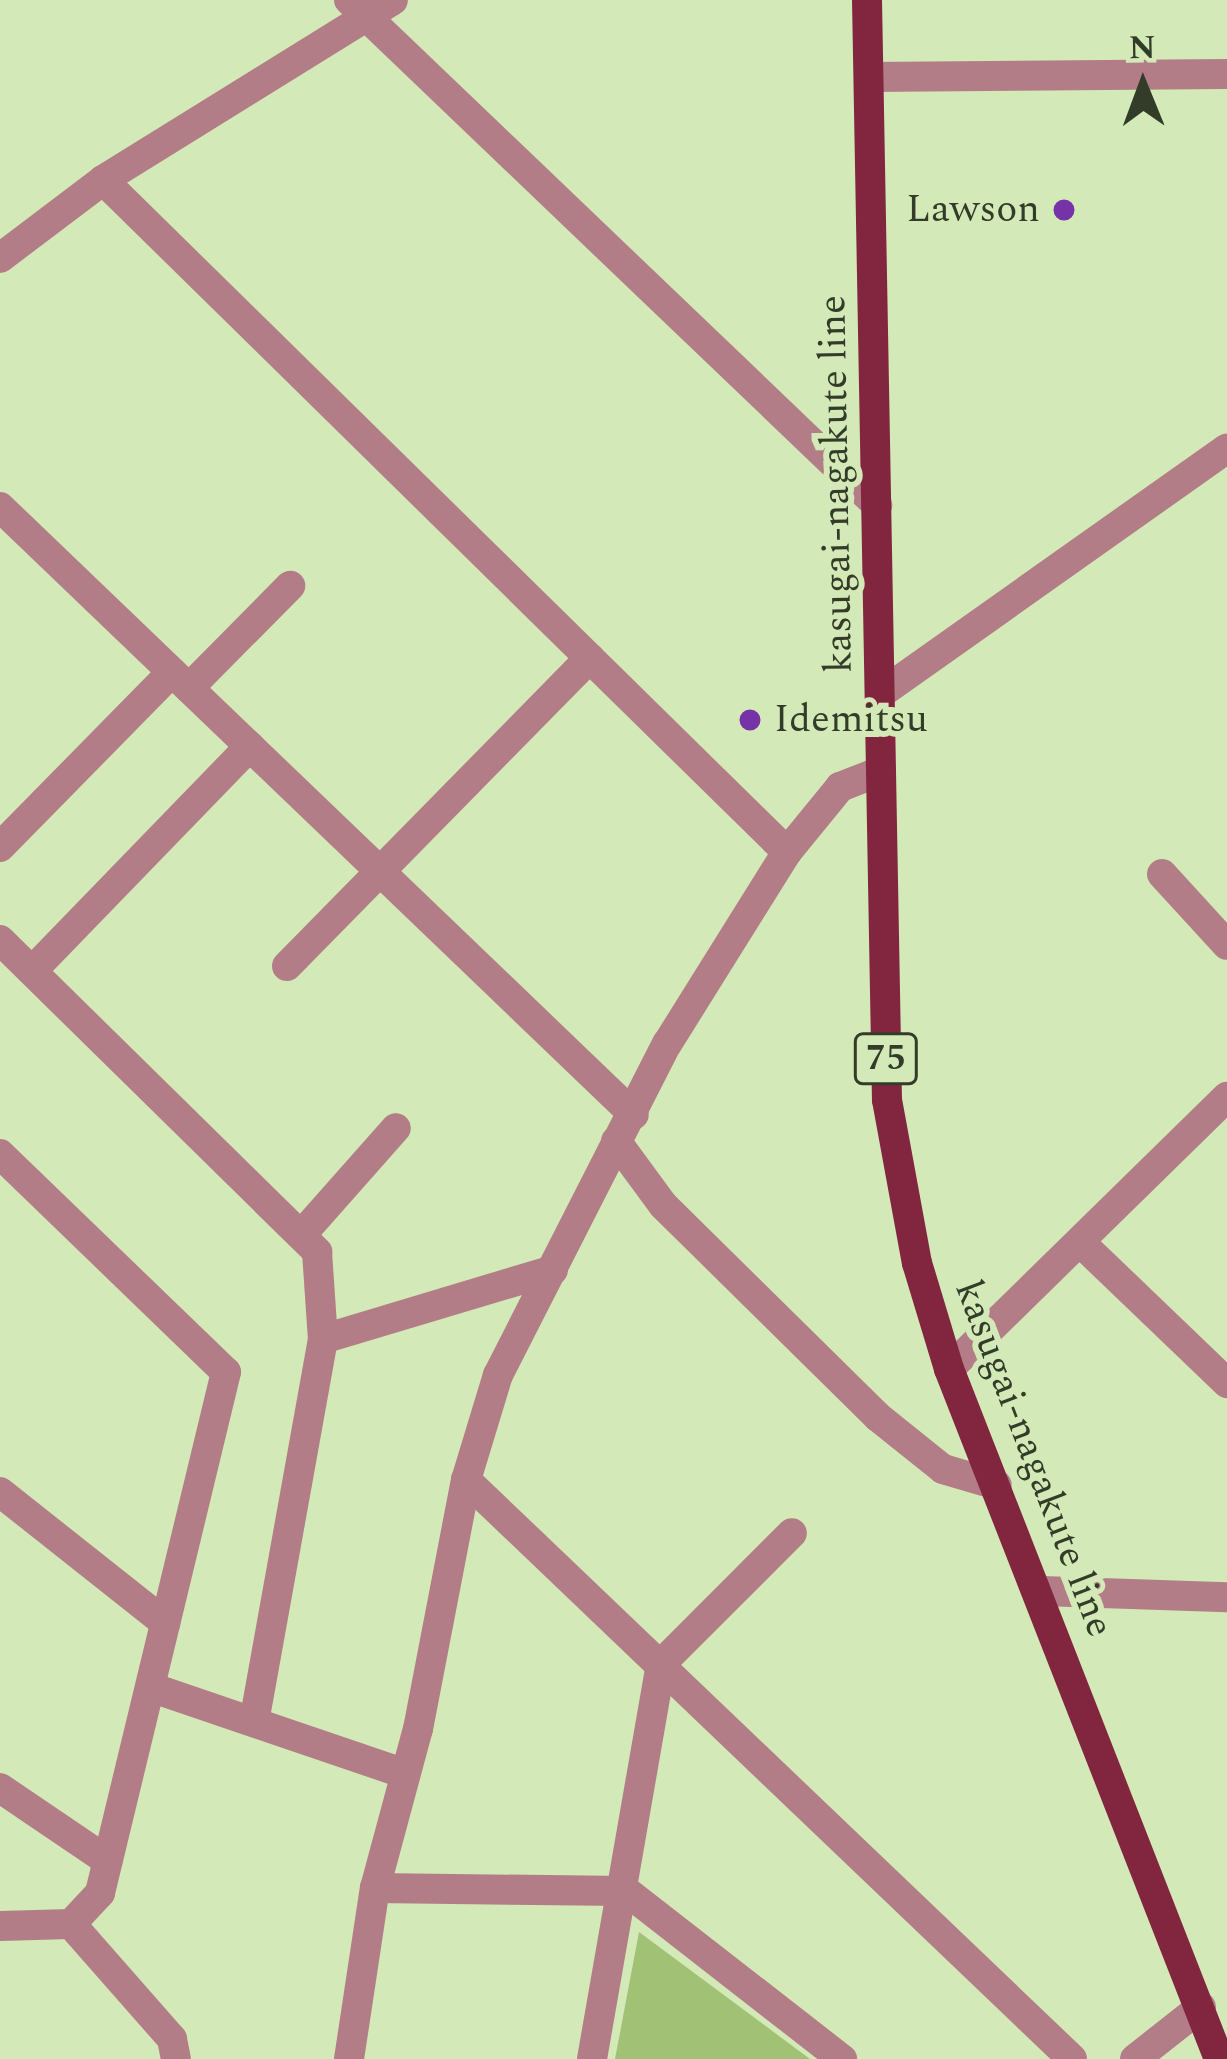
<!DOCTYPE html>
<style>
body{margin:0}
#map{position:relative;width:1227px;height:2059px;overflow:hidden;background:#d3e9b7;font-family:Spectral,serif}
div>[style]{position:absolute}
.green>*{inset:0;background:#a1c274}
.minor>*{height:30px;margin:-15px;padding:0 15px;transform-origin:15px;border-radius:15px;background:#b37d87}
.major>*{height:30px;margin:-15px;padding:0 15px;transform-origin:15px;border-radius:15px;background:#82253f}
.dots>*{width:33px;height:33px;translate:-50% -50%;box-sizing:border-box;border:6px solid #d3e9b7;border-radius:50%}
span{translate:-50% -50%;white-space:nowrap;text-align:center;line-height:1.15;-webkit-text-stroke:12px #d3e9b7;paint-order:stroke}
.shield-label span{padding:3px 9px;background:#d3e9b7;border:3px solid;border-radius:9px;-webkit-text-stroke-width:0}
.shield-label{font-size:36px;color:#333c28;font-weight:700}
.poi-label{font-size:39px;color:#333c28}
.right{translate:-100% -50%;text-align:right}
.left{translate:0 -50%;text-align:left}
.street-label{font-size:39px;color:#333c28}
.north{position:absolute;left:1083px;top:24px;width:120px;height:120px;-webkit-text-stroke:9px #d3e9b7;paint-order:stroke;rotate:359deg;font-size:33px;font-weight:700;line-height:48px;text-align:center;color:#333c28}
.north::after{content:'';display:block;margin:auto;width:42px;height:54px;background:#333c28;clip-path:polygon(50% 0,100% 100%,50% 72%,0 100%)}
</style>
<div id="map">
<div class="green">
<div style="clip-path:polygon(639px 1932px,810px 2059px,615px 2059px)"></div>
</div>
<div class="minor">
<div style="left:349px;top:0;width:731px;rotate:43.72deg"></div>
<div style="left:869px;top:77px;width:358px;rotate:-0.5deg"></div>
<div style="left:103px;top:180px;width:959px;rotate:44.49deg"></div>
<div style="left:0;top:258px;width:129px;rotate:-37.1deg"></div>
<div style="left:103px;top:180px;width:341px;rotate:-31.8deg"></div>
<div style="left:0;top:507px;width:878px;rotate:43.8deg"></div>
<div style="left:189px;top:688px;width:144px;rotate:-45.3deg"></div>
<div style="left:880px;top:694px;width:425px;rotate:-35.3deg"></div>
<div style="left:0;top:847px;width:245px;rotate:-45.5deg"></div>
<div style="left:1162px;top:874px;width:96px;rotate:47.5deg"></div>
<div style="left:0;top:940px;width:445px;rotate:44.5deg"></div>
<div style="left:317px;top:1252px;width:87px;rotate:86.1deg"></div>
<div style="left:323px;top:1339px;width:385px;rotate:100.2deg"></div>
<div style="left:287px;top:966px;width:432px;rotate:-45.5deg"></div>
<div style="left:32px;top:971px;width:313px;rotate:-45.9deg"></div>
<div style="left:616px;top:1141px;width:79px;rotate:53.7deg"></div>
<div style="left:663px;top:1205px;width:302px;rotate:44.6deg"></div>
<div style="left:878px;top:1417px;width:83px;rotate:38.7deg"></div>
<div style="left:943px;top:1469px;width:56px;rotate:16.5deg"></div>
<div style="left:0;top:1154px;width:314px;rotate:44deg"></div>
<div style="left:226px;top:1372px;width:536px;rotate:103.6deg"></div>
<div style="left:100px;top:1893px;width:42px;rotate:133.1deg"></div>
<div style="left:71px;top:1924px;width:71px;rotate:178.4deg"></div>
<div style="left:303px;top:1233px;width:140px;rotate:-48.5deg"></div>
<div style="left:1080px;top:1242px;width:204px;rotate:43.8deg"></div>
<div style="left:323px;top:1339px;width:240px;rotate:-16.7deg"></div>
<div style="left:949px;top:1369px;width:389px;rotate:-44.4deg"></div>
<div style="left:466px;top:1480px;width:838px;rotate:43.69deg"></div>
<div style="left:0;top:1492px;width:211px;rotate:38.4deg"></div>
<div style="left:1042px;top:1591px;width:185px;rotate:1.9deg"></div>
<div style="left:153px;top:1688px;width:263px;rotate:18.8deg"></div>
<div style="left:0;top:1788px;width:130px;rotate:34.1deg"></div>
<div style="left:375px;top:1888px;width:251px;rotate:0.7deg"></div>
<div style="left:626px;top:1891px;width:274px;rotate:37.9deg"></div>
<div style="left:71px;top:1924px;width:153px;rotate:48.7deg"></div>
<div style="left:172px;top:2039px;width:20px;rotate:79deg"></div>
<div style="left:349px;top:2059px;width:173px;rotate:-81.4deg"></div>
<div style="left:375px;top:1888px;width:165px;rotate:-74.9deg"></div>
<div style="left:418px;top:1729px;width:254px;rotate:-79.1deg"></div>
<div style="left:466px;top:1480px;width:110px;rotate:-73.1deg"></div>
<div style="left:498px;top:1375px;width:372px;rotate:-63deg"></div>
<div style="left:667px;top:1044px;width:226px;rotate:-58deg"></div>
<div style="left:787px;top:852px;width:84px;rotate:-50.8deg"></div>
<div style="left:840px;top:787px;width:44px;rotate:-21.3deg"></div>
<div style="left:592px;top:2059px;width:401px;rotate:-80.1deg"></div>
<div style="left:661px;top:1664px;width:185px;rotate:-45deg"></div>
<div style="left:1135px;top:2059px;width:84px;rotate:-38.2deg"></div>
</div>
<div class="major">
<div style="left:867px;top:0;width:1100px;rotate:88.96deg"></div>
<div style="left:887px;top:1100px;width:166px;rotate:79.6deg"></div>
<div style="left:917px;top:1263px;width:111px;rotate:73.2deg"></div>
<div style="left:949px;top:1369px;width:741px;rotate:68.63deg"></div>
</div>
<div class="dots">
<div style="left:1064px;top:210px;background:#7633a7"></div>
<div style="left:750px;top:720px;background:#7633a7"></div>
</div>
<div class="shield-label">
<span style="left:886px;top:1059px">75</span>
</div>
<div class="poi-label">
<span class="right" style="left:1040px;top:210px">Lawson</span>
<span class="left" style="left:774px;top:720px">Idemitsu</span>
</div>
<div class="street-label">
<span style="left:837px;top:484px;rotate:-91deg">kasugai-nagakute line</span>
<span style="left:1033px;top:1459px;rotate:69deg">kasugai-nagakute line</span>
</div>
<div class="north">N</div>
</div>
